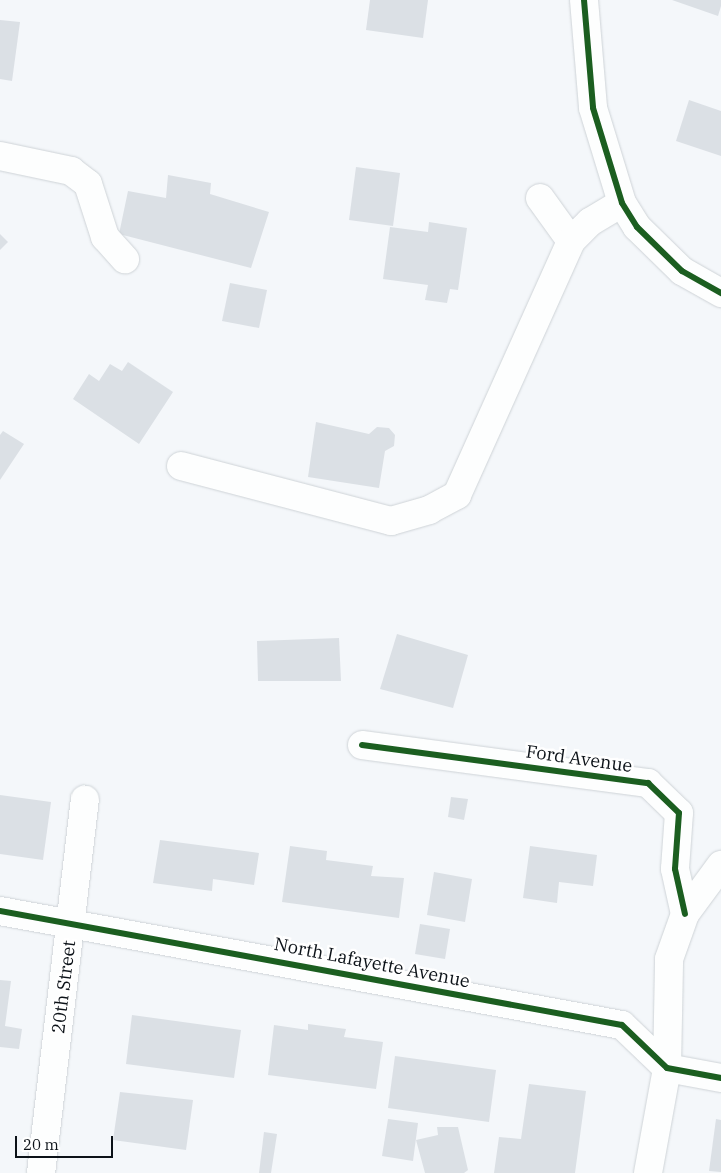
<!DOCTYPE html>
<style>
body{margin:0}
#map{position:relative;width:721px;height:1173px;overflow:hidden;background:#f4f7fa;font-family:"IBM Plex Serif",serif}
div>[style]{position:absolute}
.building>*{inset:0;background:#dbe0e5}
.roads{filter:drop-shadow(0 0 1px #ced3d7) drop-shadow(0 0 1px #ced3d7)}
.minor>*{height:28px;margin:-14px;padding:0 14px;transform-origin:14px;border-radius:14px;background:#fdfefe}
.cycleway>*{height:6px;margin:-3px;padding:0 3px;transform-origin:3px;border-radius:3px;background:#1b5e20}
span{translate:-50% -50%;white-space:nowrap;text-align:center;line-height:1.15;-webkit-text-stroke:5px #fff;paint-order:stroke}
.street-label{font-size:18px;color:#0c1218}
.scale{position:absolute;left:15px;top:1136px;width:98px;height:22px;box-sizing:border-box;border:2px solid #0c1218;border-top:0;padding-left:6px;font-size:15px;line-height:18px;white-space:nowrap;color:#0c1218;-webkit-text-stroke:4px #fff;paint-order:stroke}
</style>
<div id="map">
<div class="building">
<div style="clip-path:polygon(370px 0,428px 0,423px 38px,366px 30px)"></div>
<div style="clip-path:polygon(672px 0,721px 0,721px 6px,718px 16px)"></div>
<div style="clip-path:polygon(0 20px,20px 22px,12px 81px,0 79px)"></div>
<div style="clip-path:polygon(689px 100px,721px 111px,721px 156px,676px 141px)"></div>
<div style="clip-path:polygon(356px 167px,400px 173px,393px 226px,349px 220px)"></div>
<div style="clip-path:polygon(168px 175px,211px 183px,210px 194px,269px 212px,251px 268px,119px 234px,128px 191px,166px 198px)"></div>
<div style="clip-path:polygon(429px 222px,467px 228px,458px 290px,450px 289px,447px 303px,425px 300px,428px 285px,383px 279px,390px 227px,428px 232px)"></div>
<div style="clip-path:polygon(0 234px,8px 242px,0 250px)"></div>
<div style="clip-path:polygon(230px 283px,267px 290px,259px 328px,222px 321px)"></div>
<div style="clip-path:polygon(128px 362px,173px 392px,139px 444px,73px 399px,89px 374px,99px 381px,110px 364px,122px 371px)"></div>
<div style="clip-path:polygon(316px 422px,369px 434px,377px 427px,389px 428px,395px 435px,394px 446px,385px 451px,379px 488px,308px 477px)"></div>
<div style="clip-path:polygon(3px 431px,24px 444px,0 480px,0 435px)"></div>
<div style="clip-path:polygon(397px 634px,468px 655px,453px 708px,380px 689px)"></div>
<div style="clip-path:polygon(339px 638px,341px 681px,258px 681px,257px 641px)"></div>
<div style="clip-path:polygon(0 795px,51px 802px,43px 860px,0 854px)"></div>
<div style="clip-path:polygon(451px 797px,468px 799px,464px 820px,448px 817px)"></div>
<div style="clip-path:polygon(160px 840px,259px 853px,254px 885px,213px 879px,212px 891px,153px 883px)"></div>
<div style="clip-path:polygon(290px 846px,327px 851px,326px 860px,373px 866px,371px 876px,404px 878px,399px 918px,282px 902px)"></div>
<div style="clip-path:polygon(530px 846px,597px 855px,593px 886px,559px 882px,557px 903px,523px 898px)"></div>
<div style="clip-path:polygon(434px 872px,472px 879px,465px 922px,427px 915px)"></div>
<div style="clip-path:polygon(420px 924px,450px 929px,445px 959px,415px 954px)"></div>
<div style="clip-path:polygon(0 980px,11px 981px,5px 1026px,22px 1029px,19px 1049px,0 1047px)"></div>
<div style="clip-path:polygon(132px 1015px,241px 1030px,234px 1078px,126px 1064px)"></div>
<div style="clip-path:polygon(308px 1024px,346px 1029px,344px 1037px,383px 1042px,376px 1089px,268px 1075px,274px 1025px,308px 1030px)"></div>
<div style="clip-path:polygon(395px 1056px,496px 1070px,489px 1122px,388px 1108px)"></div>
<div style="clip-path:polygon(529px 1084px,586px 1091px,575px 1173px,494px 1173px,499px 1137px,521px 1139px)"></div>
<div style="clip-path:polygon(120px 1092px,193px 1100px,186px 1150px,113px 1140px)"></div>
<div style="clip-path:polygon(388px 1119px,418px 1123px,413px 1161px,382px 1156px)"></div>
<div style="clip-path:polygon(716px 1119px,721px 1120px,721px 1172px,709px 1171px)"></div>
<div style="clip-path:polygon(437px 1127px,458px 1127px,468px 1170px,464px 1173px,425px 1173px,416px 1140px,438px 1135px)"></div>
<div style="clip-path:polygon(264px 1132px,277px 1134px,271px 1173px,259px 1173px)"></div>
</div>
<div class="roads">
<div class="minor">
<div style="left:584px;top:0;width:108px;rotate:85.2deg"></div>
<div style="left:593px;top:108px;width:99px;rotate:73deg"></div>
<div style="left:622px;top:203px;width:28px;rotate:58deg"></div>
<div style="left:637px;top:227px;width:63px;rotate:44.4deg"></div>
<div style="left:682px;top:271px;width:45px;rotate:29.4deg"></div>
<div style="left:0;top:156px;width:73px;rotate:11.9deg"></div>
<div style="left:71px;top:171px;width:21px;rotate:37deg"></div>
<div style="left:88px;top:184px;width:56px;rotate:72.2deg"></div>
<div style="left:105px;top:237px;width:30px;rotate:48deg"></div>
<div style="left:540px;top:198px;width:53px;rotate:54.2deg"></div>
<div style="left:181px;top:466px;width:217px;rotate:14.7deg"></div>
<div style="left:391px;top:521px;width:40px;rotate:-16deg"></div>
<div style="left:429px;top:510px;width:32px;rotate:-28deg"></div>
<div style="left:457px;top:495px;width:278px;rotate:-65.8deg"></div>
<div style="left:571px;top:241px;width:27px;rotate:-45deg"></div>
<div style="left:590px;top:222px;width:37px;rotate:-31deg"></div>
<div style="left:362px;top:745px;width:289px;rotate:7.6deg"></div>
<div style="left:648px;top:783px;width:43px;rotate:44.1deg"></div>
<div style="left:679px;top:813px;width:56px;rotate:94.1deg"></div>
<div style="left:675px;top:869px;width:46px;rotate:77.5deg"></div>
<div style="left:0;top:911px;width:632px;rotate:10.39deg"></div>
<div style="left:622px;top:1025px;width:62px;rotate:43.7deg"></div>
<div style="left:667px;top:1068px;width:55px;rotate:10.5deg"></div>
<div style="left:41px;top:1173px;width:376px;rotate:-83.3deg"></div>
<div style="left:648px;top:1173px;width:107px;rotate:-79.7deg"></div>
<div style="left:667px;top:1068px;width:109px;rotate:-88.9deg"></div>
<div style="left:669px;top:959px;width:48px;rotate:-70.4deg"></div>
<div style="left:685px;top:914px;width:61px;rotate:-53.7deg"></div>
</div>
</div>
<div class="cycleway">
<div style="left:584px;top:0;width:108px;rotate:85.2deg"></div>
<div style="left:593px;top:108px;width:99px;rotate:73deg"></div>
<div style="left:622px;top:203px;width:28px;rotate:58deg"></div>
<div style="left:637px;top:227px;width:63px;rotate:44.4deg"></div>
<div style="left:682px;top:271px;width:45px;rotate:29.4deg"></div>
<div style="left:362px;top:745px;width:289px;rotate:7.6deg"></div>
<div style="left:648px;top:783px;width:43px;rotate:44.1deg"></div>
<div style="left:679px;top:813px;width:56px;rotate:94.1deg"></div>
<div style="left:675px;top:869px;width:46px;rotate:77.5deg"></div>
<div style="left:0;top:911px;width:632px;rotate:10.39deg"></div>
<div style="left:622px;top:1025px;width:62px;rotate:43.7deg"></div>
<div style="left:667px;top:1068px;width:55px;rotate:10.5deg"></div>
</div>
<div class="street-label">
<span style="left:579px;top:759px;rotate:8deg">Ford Avenue</span>
<span style="left:372px;top:963px;rotate:11deg">North Lafayette Avenue</span>
<span style="left:64px;top:987px;rotate:-83deg">20th Street</span>
</div>
<div class="scale">20 m</div>
</div>
